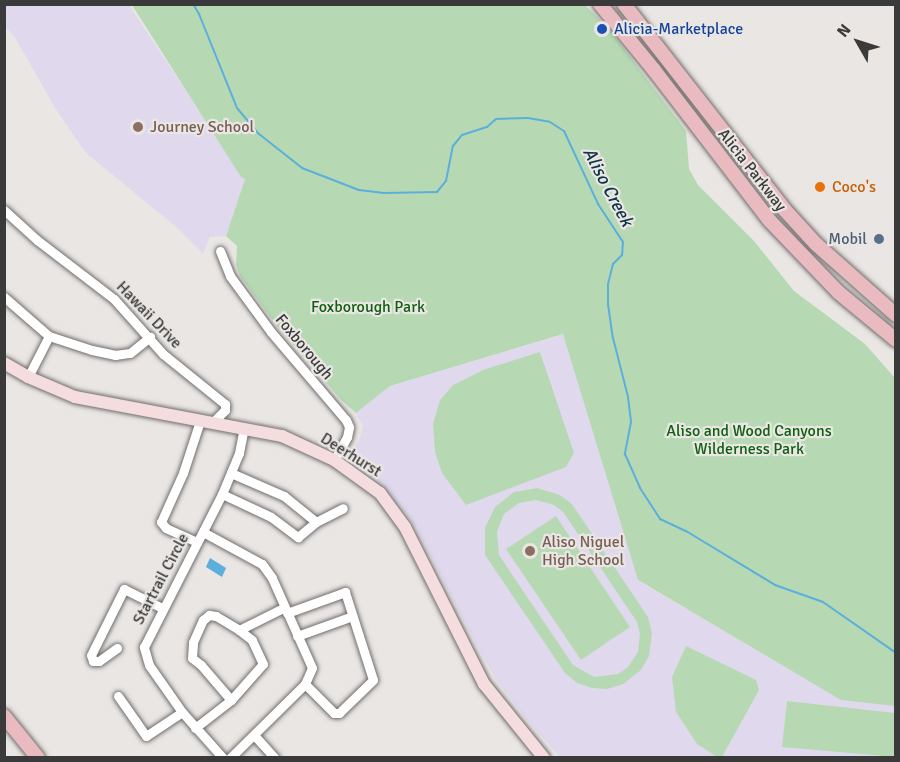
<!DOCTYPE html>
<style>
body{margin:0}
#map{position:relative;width:900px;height:762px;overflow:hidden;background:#e9e6e4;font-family:Signika,sans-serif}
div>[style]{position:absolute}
.education>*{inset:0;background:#e0d9ee}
.green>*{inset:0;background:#b6d9b3}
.water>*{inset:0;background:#5bafdb}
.stream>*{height:2px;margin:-1px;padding:0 1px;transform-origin:1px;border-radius:1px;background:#5bafdb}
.roads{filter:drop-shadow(0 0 2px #716e6c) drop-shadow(0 0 2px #716e6c)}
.street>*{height:9px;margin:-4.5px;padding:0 4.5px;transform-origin:4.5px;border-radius:4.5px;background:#fff}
.secondary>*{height:12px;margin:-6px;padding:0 6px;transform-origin:6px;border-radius:6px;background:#f4dcdf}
.primary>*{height:14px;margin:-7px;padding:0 7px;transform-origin:7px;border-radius:7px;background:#e9babf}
.dots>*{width:16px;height:16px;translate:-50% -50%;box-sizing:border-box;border:3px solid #e9e6e4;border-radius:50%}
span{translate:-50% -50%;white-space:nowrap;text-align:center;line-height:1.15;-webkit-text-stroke:4.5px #e9e6e4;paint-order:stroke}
.transit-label{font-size:16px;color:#164399}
.left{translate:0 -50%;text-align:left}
.education-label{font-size:16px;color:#785e54}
.street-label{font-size:16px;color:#3b3a3a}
.food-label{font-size:16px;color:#c56008}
.service-label{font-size:16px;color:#4e5e75}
.right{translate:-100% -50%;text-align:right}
.park-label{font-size:16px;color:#10600f}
.water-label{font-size:18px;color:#0f3548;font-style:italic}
.frame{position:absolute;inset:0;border:6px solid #3b3a3a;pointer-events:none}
.north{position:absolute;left:828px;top:12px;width:60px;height:60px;-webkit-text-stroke:4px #e9e6e4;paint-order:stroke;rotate:309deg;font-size:16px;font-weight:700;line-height:24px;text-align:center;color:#3b3a3a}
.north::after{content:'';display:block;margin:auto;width:21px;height:27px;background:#3b3a3a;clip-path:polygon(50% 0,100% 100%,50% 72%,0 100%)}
</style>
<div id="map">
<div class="education">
<div style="clip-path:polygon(4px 5px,129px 5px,245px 179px,226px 236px,210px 237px,203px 254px,174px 225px,86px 153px,57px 111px,14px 36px,5px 27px)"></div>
<div style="clip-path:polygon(564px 334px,642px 583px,842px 699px,895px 705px,895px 757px,560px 757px,527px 720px,497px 681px,476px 644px,411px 519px,383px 485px,354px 459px,352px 453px,360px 438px,363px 426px,356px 413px,390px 386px)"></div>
</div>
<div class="green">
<div style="clip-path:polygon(132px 5px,585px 5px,609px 29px,686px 131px,689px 169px,698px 185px,754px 241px,794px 291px,865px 344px,895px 378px,895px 706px,841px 700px,638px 580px,563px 334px,390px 386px,356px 413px,342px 401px,278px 327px,240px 276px,236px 265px,237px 246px,226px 236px,245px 179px,241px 177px)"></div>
<div style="clip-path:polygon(540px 352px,574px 453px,566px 467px,466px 505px,442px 473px,435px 452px,433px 424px,440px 400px,453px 385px,483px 370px)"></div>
<div style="clip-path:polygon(evenodd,537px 488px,560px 495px,572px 504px,648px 617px,652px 633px,649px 656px,641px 670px,623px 684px,607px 689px,592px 688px,577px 683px,565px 673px,485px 555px,485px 528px,495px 507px,514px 492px,537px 488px,536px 500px,554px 505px,563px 512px,637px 622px,640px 634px,638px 652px,628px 667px,618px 674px,594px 677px,573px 665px,499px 555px,497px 531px,504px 514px,519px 503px,536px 500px)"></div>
<div style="clip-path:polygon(556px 516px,630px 627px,581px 660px,506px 549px)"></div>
<div style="clip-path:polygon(686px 646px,756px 680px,759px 690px,722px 757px,717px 757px,697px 744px,676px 712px,672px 677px)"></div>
<div style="clip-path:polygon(787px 701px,895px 713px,895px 757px,782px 747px)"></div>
</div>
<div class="water">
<div style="clip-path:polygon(210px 558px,226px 568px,222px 577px,206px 567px)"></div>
</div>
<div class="stream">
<div style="left:193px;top:4px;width:12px;rotate:59deg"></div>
<div style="left:199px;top:14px;width:101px;rotate:68deg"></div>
<div style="left:237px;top:108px;width:34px;rotate:50deg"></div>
<div style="left:259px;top:134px;width:55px;rotate:38.3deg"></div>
<div style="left:302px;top:168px;width:61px;rotate:21.1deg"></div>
<div style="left:359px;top:190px;width:25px;rotate:7deg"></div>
<div style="left:384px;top:193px;width:53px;rotate:-1.1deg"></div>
<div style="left:437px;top:192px;width:14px;rotate:-51deg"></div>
<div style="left:446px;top:181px;width:36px;rotate:-79deg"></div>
<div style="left:453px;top:146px;width:14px;rotate:-51deg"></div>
<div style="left:462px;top:135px;width:26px;rotate:-18deg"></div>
<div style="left:487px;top:127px;width:12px;rotate:-42deg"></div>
<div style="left:496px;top:119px;width:32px;rotate:-2deg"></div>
<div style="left:528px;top:118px;width:22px;rotate:10deg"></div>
<div style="left:550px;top:122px;width:17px;rotate:33deg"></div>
<div style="left:564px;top:131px;width:81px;rotate:65deg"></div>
<div style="left:598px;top:204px;width:45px;rotate:56.7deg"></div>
<div style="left:623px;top:242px;width:13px;rotate:94deg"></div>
<div style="left:622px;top:255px;width:13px;rotate:135deg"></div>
<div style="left:613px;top:264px;width:21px;rotate:104deg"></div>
<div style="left:608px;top:284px;width:20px;rotate:90deg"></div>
<div style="left:608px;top:304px;width:34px;rotate:82deg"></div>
<div style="left:613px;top:338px;width:61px;rotate:75.7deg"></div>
<div style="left:628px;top:397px;width:25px;rotate:83deg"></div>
<div style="left:631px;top:422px;width:33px;rotate:101deg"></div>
<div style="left:625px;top:454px;width:37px;rotate:66deg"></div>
<div style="left:640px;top:488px;width:37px;rotate:57deg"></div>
<div style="left:660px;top:519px;width:29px;rotate:25deg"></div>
<div style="left:686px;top:531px;width:104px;rotate:31.2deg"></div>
<div style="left:775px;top:585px;width:51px;rotate:19.5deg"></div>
<div style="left:823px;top:602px;width:89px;rotate:34.9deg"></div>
</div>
<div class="roads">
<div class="street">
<div style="left:4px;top:210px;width:45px;rotate:42.3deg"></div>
<div style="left:37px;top:240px;width:97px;rotate:37.5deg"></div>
<div style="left:114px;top:299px;width:74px;rotate:48.3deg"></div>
<div style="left:163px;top:354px;width:80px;rotate:38.9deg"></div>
<div style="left:225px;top:404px;width:6px;rotate:90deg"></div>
<div style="left:225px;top:410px;width:18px;rotate:135deg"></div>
<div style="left:220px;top:251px;width:27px;rotate:68deg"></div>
<div style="left:230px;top:276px;width:69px;rotate:53.8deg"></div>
<div style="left:271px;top:332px;width:116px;rotate:49.6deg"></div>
<div style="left:346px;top:420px;width:8px;rotate:67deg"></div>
<div style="left:349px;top:427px;width:10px;rotate:101deg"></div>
<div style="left:347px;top:437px;width:26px;rotate:119deg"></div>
<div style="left:4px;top:297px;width:60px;rotate:40.9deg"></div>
<div style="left:49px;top:336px;width:45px;rotate:18deg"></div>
<div style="left:92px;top:350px;width:24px;rotate:12deg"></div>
<div style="left:115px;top:355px;width:15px;rotate:-8deg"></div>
<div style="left:130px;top:353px;width:26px;rotate:-39deg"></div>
<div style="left:28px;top:377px;width:46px;rotate:-62.9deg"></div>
<div style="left:231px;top:473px;width:58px;rotate:23.5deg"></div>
<div style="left:284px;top:496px;width:41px;rotate:39.1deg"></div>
<div style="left:316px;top:522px;width:30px;rotate:-27deg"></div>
<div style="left:222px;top:494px;width:54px;rotate:25.1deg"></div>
<div style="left:271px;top:517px;width:34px;rotate:37deg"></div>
<div style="left:298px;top:537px;width:23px;rotate:-40deg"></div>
<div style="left:203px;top:532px;width:67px;rotate:28.5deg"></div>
<div style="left:262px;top:564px;width:17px;rotate:54deg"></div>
<div style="left:272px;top:578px;width:98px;rotate:66deg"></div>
<div style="left:312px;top:668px;width:17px;rotate:114deg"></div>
<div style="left:305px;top:684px;width:105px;rotate:135.4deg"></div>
<div style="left:197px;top:542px;width:34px;rotate:-156deg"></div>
<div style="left:166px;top:528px;width:8px;rotate:-130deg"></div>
<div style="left:161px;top:522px;width:54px;rotate:-65.8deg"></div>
<div style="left:183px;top:473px;width:55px;rotate:-71.9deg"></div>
<div style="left:287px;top:613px;width:62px;rotate:-19.9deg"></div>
<div style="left:345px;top:592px;width:92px;rotate:72.3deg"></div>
<div style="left:373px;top:680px;width:47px;rotate:135.9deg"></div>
<div style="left:339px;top:713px;width:5px;rotate:180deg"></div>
<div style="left:334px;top:713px;width:41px;rotate:-135deg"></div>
<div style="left:297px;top:636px;width:59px;rotate:-19.7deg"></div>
<div style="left:117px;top:648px;width:22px;rotate:144deg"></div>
<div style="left:99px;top:661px;width:6px;rotate:180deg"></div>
<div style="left:93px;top:661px;width:6px;rotate:-108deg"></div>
<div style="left:91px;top:655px;width:74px;rotate:-63.4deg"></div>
<div style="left:124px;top:589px;width:42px;rotate:26.6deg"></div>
<div style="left:118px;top:696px;width:49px;rotate:55deg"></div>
<div style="left:146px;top:736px;width:43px;rotate:-33.7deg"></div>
<div style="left:231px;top:700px;width:46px;rotate:-130.6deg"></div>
<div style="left:201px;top:665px;width:11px;rotate:-142deg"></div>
<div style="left:192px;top:658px;width:16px;rotate:-86deg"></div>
<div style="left:193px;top:642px;width:24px;rotate:-66deg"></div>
<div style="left:203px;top:620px;width:8px;rotate:-40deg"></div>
<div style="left:209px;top:615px;width:7px;rotate:8deg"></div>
<div style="left:216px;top:616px;width:27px;rotate:31deg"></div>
<div style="left:239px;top:630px;width:51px;rotate:-26.6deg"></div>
<div style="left:195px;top:728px;width:46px;rotate:-37.9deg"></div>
<div style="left:231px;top:700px;width:48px;rotate:-48.4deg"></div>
<div style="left:263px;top:664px;width:26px;rotate:-115deg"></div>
<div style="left:252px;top:640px;width:16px;rotate:-142deg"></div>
<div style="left:254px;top:735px;width:31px;rotate:48deg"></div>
<div style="left:223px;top:758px;width:62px;rotate:-131.7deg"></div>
<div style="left:182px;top:712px;width:57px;rotate:-125.1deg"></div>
<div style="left:149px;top:665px;width:19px;rotate:-106deg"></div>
<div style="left:144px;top:647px;width:172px;rotate:-63deg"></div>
<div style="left:222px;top:494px;width:44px;rotate:-67.5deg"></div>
<div style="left:239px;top:453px;width:25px;rotate:-79deg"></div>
</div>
<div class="secondary">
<div style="left:4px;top:363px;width:28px;rotate:30deg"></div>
<div style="left:28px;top:377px;width:51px;rotate:23.1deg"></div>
<div style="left:75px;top:397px;width:211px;rotate:10.7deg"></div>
<div style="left:282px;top:436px;width:57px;rotate:24.8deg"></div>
<div style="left:334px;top:460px;width:57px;rotate:35.7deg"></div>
<div style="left:380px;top:493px;width:42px;rotate:53.7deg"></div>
<div style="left:405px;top:527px;width:176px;rotate:63.3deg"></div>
<div style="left:484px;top:684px;width:95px;rotate:51deg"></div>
</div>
<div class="primary">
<div style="left:600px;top:4px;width:85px;rotate:50.7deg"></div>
<div style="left:654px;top:70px;width:190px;rotate:52.5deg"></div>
<div style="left:770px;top:221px;width:98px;rotate:46.2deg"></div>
<div style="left:838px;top:292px;width:75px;rotate:39.6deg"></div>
<div style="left:624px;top:4px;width:260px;rotate:52deg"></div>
<div style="left:784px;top:209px;width:47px;rotate:47.6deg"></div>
<div style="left:816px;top:244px;width:107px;rotate:41.6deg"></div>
<div style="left:4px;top:716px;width:54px;rotate:51deg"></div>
</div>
</div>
<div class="dots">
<div style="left:602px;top:29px;background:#1a4fb4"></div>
<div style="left:138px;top:127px;background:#8d6e63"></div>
<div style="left:820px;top:187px;background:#e8710a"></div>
<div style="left:879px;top:239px;background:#5c6f8a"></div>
<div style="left:530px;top:551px;background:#8d6e63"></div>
</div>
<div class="transit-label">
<span class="left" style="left:614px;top:29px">Alicia-Marketplace</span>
</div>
<div class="education-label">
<span class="left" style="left:150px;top:127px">Journey School</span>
<span class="left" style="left:542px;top:551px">Aliso Niguel<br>High School</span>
</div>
<div class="street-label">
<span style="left:752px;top:170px;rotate:52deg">Alicia Parkway</span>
<span style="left:149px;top:315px;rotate:46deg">Hawaii Drive</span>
<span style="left:304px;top:347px;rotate:50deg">Foxborough</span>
<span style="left:351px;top:455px;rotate:32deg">Deerhurst</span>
<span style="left:161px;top:579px;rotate:-62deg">Startrail Circle</span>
</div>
<div class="food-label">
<span class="left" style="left:832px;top:187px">Coco's</span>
</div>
<div class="service-label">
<span class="right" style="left:867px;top:239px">Mobil</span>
</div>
<div class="park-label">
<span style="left:368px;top:307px">Foxborough Park</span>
<span style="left:749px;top:440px">Aliso and Wood Canyons<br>Wilderness Park</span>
</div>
<div class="water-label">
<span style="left:608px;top:187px;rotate:62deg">Aliso Creek</span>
</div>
<div class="frame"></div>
<div class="north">N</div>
</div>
